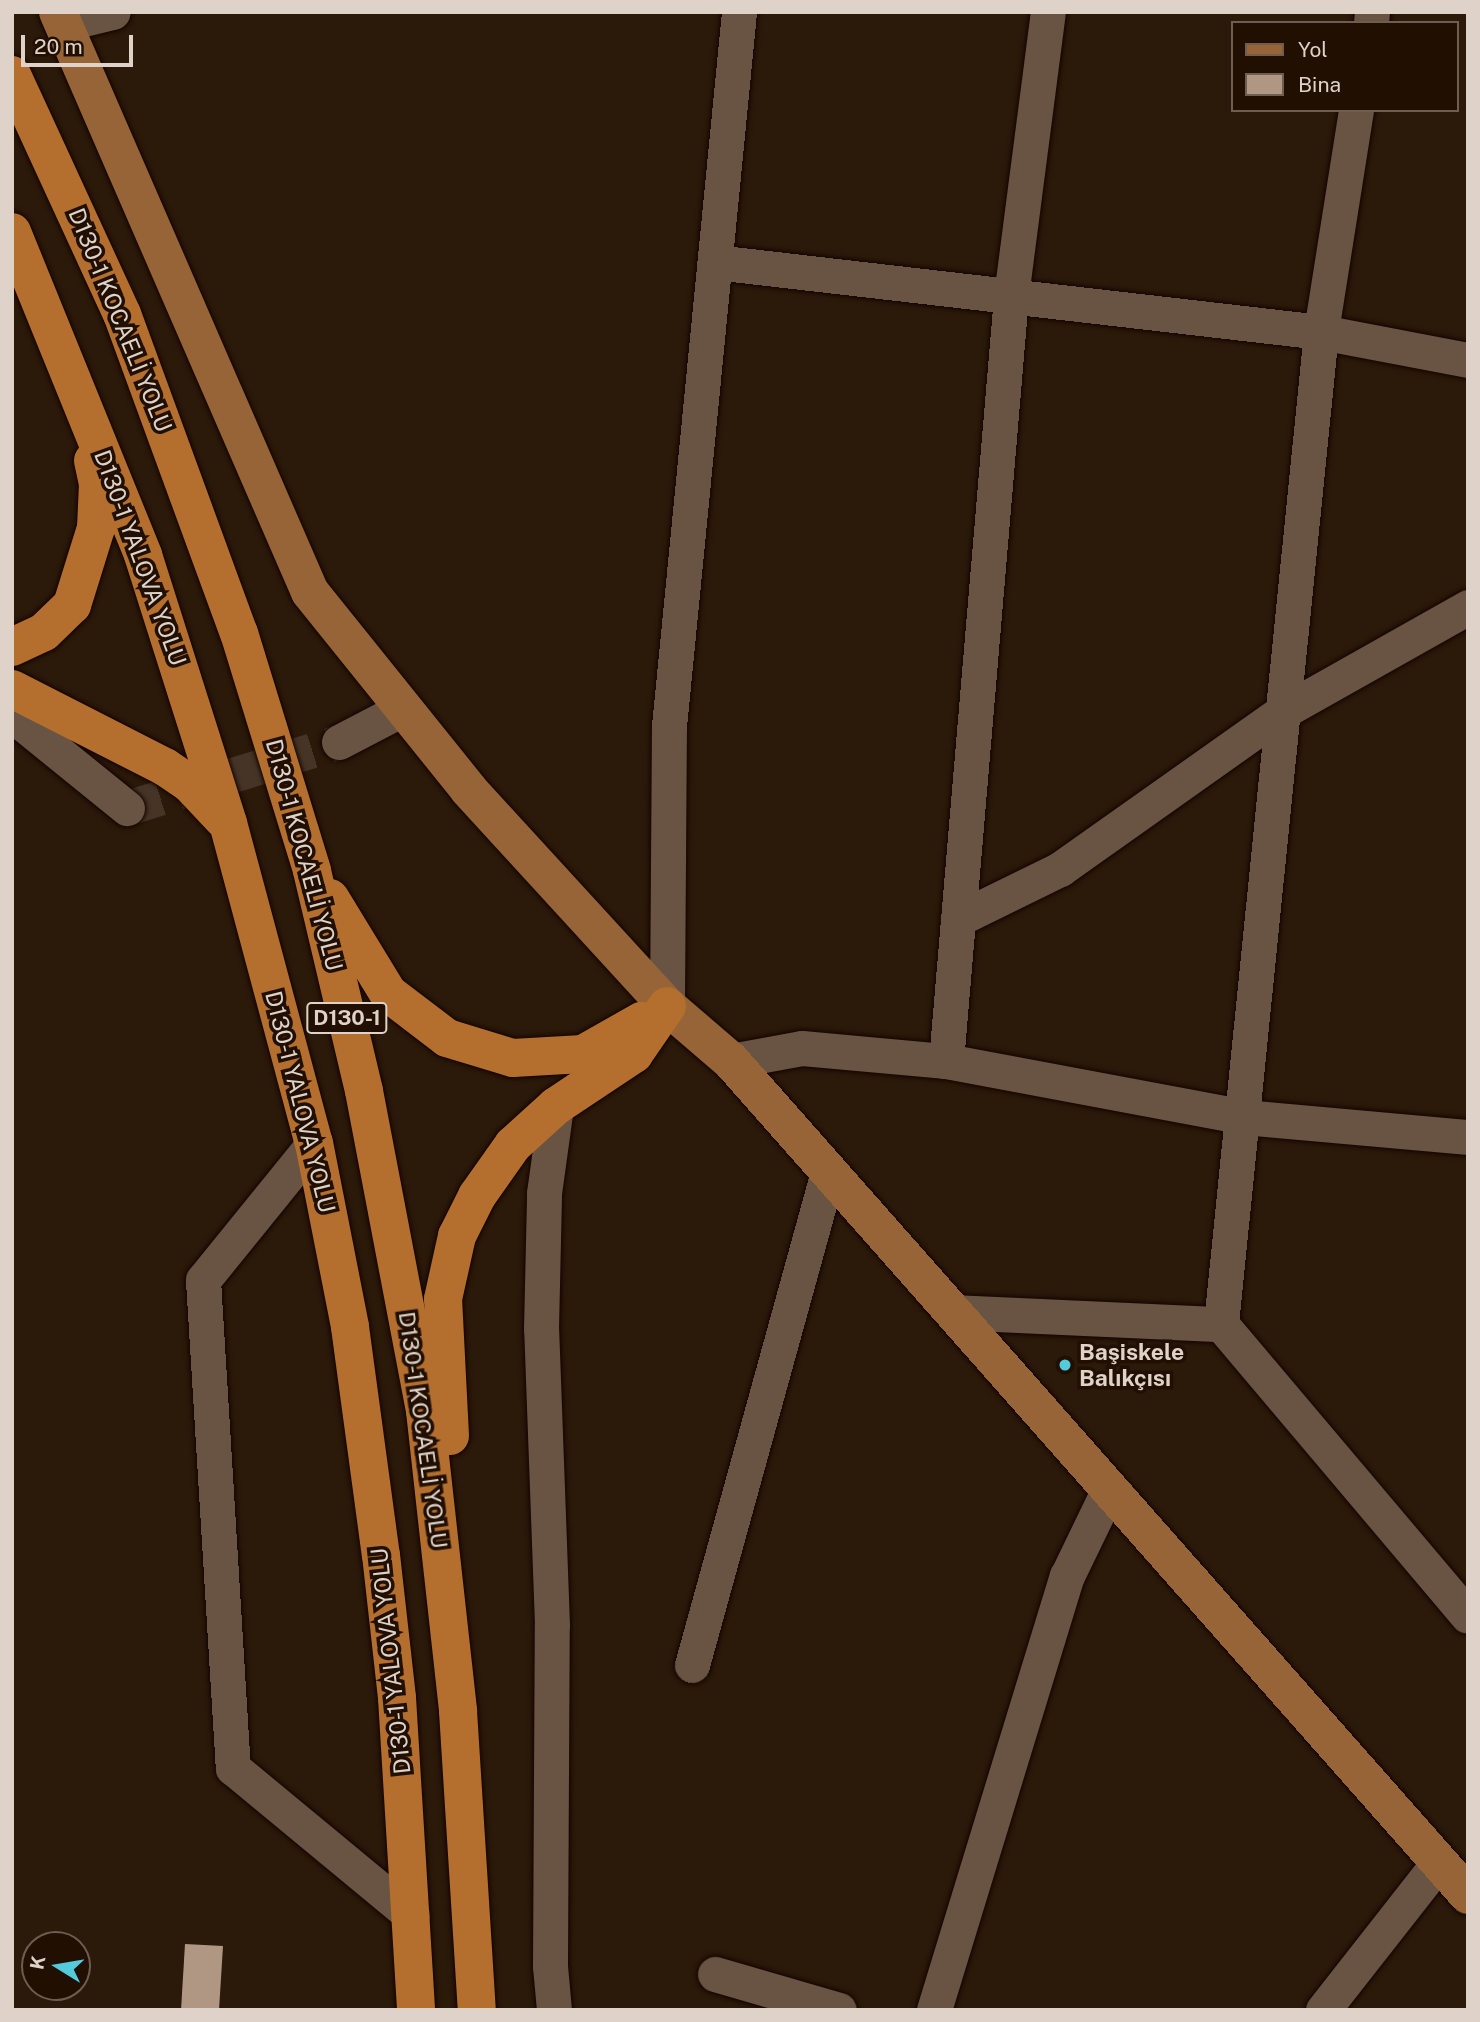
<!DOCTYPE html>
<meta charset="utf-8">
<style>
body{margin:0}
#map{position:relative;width:1480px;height:2022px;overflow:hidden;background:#2b1909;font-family:"Public Sans",sans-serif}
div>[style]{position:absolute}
.building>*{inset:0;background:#af9784}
.minor-tunnel>*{height:35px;margin-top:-17.5px;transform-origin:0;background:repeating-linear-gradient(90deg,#463526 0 35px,transparent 0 53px)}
.roads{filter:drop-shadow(0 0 2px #130400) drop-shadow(0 0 2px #130400)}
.minor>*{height:35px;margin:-17.5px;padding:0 17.5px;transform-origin:17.5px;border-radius:17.5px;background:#695342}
.major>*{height:38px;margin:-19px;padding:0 19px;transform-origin:19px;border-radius:19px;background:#966437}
.highway>*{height:38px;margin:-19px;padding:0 19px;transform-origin:19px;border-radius:19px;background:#b46f2f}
.dots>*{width:19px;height:19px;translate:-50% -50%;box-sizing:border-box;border:4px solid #211002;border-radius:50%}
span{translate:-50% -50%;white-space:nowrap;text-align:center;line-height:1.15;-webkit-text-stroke:7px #211002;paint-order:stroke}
.shield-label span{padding:2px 5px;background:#211002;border:2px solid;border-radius:5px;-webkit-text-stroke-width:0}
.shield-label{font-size:21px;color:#dfd2c8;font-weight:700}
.street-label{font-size:23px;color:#dfd2c8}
.poi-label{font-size:23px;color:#dfd2c8;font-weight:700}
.left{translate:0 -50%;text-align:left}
.frame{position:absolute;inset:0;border:14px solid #dfd2c8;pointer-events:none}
.legend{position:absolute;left:1231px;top:21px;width:228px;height:91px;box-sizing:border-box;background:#211002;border:2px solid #6d5e51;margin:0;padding:9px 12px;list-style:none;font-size:21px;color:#dfd2c8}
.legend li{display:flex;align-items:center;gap:14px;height:35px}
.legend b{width:35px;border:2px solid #6d5e51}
.north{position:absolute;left:21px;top:1931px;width:70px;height:70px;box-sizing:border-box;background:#211002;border:2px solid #6d5e51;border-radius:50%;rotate:281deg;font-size:19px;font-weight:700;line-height:28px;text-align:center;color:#dfd2c8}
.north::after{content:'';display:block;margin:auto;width:24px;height:32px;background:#54cadd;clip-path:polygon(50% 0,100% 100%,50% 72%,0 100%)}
.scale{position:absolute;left:21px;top:35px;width:112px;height:32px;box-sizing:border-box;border:4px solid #dfd2c8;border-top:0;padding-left:9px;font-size:21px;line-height:24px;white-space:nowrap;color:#dfd2c8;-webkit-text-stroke:5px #211002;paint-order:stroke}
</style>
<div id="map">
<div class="building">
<div style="clip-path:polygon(185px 1944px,223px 1946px,219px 2010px,181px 2010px)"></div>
</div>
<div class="minor-tunnel">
<div style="left:127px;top:808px;width:222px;rotate:-17.3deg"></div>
</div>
<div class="roads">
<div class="minor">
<div style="left:1371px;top:23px;width:11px;rotate:-85deg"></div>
<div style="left:63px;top:24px;width:51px;rotate:-13.5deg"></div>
<div style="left:1356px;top:110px;width:225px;rotate:99deg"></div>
<div style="left:1321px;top:332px;width:997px;rotate:95.76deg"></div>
<div style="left:1221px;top:1324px;width:382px;rotate:49.8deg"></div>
<div style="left:715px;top:262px;width:610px;rotate:6.59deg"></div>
<div style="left:1321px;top:332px;width:150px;rotate:10.8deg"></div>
<div style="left:12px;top:715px;width:148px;rotate:39deg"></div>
<div style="left:339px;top:742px;width:73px;rotate:-27.6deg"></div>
<div style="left:958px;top:919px;width:114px;rotate:-26.1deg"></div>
<div style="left:1060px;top:869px;width:272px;rotate:-35.3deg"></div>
<div style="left:1282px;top:712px;width:214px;rotate:-29.4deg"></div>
<div style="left:667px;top:1006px;width:280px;rotate:-89.6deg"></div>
<div style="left:669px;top:726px;width:717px;rotate:-84.4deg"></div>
<div style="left:731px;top:1061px;width:72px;rotate:-10.4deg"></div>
<div style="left:802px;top:1048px;width:145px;rotate:5.2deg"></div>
<div style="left:946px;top:1061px;width:303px;rotate:10.6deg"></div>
<div style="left:1244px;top:1117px;width:225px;rotate:5.1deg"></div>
<div style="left:946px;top:1061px;width:768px;rotate:-85.14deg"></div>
<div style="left:1011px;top:296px;width:286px;rotate:-82.6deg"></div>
<div style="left:314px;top:1143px;width:176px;rotate:129deg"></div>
<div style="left:203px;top:1280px;width:489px;rotate:86.5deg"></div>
<div style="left:233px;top:1768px;width:232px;rotate:39.6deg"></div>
<div style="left:953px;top:1312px;width:268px;rotate:2.6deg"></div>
<div style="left:692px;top:1665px;width:511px;rotate:-74.58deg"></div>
<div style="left:715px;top:1974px;width:129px;rotate:16.2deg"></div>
<div style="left:554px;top:2010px;width:44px;rotate:-95.2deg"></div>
<div style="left:550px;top:1966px;width:341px;rotate:-89.7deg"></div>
<div style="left:552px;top:1625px;width:296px;rotate:-92.1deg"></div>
<div style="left:541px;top:1329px;width:136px;rotate:-88.7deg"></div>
<div style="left:544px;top:1193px;width:88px;rotate:-82.1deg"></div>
<div style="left:934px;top:2010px;width:454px;rotate:-73deg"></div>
<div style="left:1067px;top:1576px;width:97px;rotate:-64.2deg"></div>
<div style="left:1323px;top:2010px;width:188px;rotate:-51.9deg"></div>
</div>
<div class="major">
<div style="left:58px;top:12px;width:632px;rotate:66.52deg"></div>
<div style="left:310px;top:592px;width:254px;rotate:51.2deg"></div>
<div style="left:469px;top:790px;width:293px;rotate:47.5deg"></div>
<div style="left:667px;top:1006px;width:84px;rotate:40.7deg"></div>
<div style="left:731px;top:1061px;width:1113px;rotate:48.53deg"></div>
</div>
<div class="highway">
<div style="left:12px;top:75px;width:263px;rotate:65.3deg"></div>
<div style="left:122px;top:314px;width:340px;rotate:69.9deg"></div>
<div style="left:239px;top:633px;width:249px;rotate:72.9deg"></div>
<div style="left:312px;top:871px;width:226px;rotate:76.7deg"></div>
<div style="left:364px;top:1091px;width:326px;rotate:79.2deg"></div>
<div style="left:425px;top:1411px;width:302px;rotate:83.7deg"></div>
<div style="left:458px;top:1711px;width:300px;rotate:86.4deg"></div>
<div style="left:12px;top:232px;width:349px;rotate:67.9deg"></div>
<div style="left:143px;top:555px;width:281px;rotate:72.4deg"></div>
<div style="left:228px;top:823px;width:331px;rotate:75deg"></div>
<div style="left:314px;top:1143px;width:187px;rotate:78.9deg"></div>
<div style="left:350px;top:1327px;width:230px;rotate:82.3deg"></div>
<div style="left:381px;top:1555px;width:144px;rotate:83.6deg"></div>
<div style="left:397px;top:1698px;width:313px;rotate:86.5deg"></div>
<div style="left:12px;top:647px;width:35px;rotate:-25deg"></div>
<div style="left:44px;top:632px;width:39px;rotate:-44deg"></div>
<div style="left:72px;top:605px;width:81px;rotate:-72.7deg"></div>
<div style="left:96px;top:528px;width:44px;rotate:-87.4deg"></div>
<div style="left:98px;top:484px;width:24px;rotate:-102deg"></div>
<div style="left:12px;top:689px;width:172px;rotate:27deg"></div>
<div style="left:165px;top:767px;width:29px;rotate:34deg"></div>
<div style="left:189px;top:783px;width:50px;rotate:46.6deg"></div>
<div style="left:330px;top:898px;width:111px;rotate:58.6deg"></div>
<div style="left:388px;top:993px;width:74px;rotate:37.3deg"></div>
<div style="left:447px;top:1038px;width:69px;rotate:16.9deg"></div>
<div style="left:513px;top:1058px;width:70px;rotate:-3.3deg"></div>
<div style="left:583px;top:1054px;width:67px;rotate:-29.6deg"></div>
<div style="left:450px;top:1436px;width:137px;rotate:-92.9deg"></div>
<div style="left:443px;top:1299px;width:65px;rotate:-77.5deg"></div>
<div style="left:457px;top:1236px;width:45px;rotate:-63.4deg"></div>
<div style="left:477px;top:1196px;width:62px;rotate:-54.8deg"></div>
<div style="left:513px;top:1145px;width:58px;rotate:-42.2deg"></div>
<div style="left:556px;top:1106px;width:94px;rotate:-33.7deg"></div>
<div style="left:634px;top:1054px;width:58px;rotate:-55.5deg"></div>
</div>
</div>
<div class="dots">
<div style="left:1065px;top:1365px;background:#54cadd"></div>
</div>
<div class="shield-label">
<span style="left:347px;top:1018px">D130-1</span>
</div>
<div class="street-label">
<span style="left:120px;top:320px;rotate:68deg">D130-1 KOCAELİ YOLU</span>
<span style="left:140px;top:558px;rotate:70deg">D130-1 YALOVA YOLU</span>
<span style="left:304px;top:855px;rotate:75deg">D130-1 KOCAELİ YOLU</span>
<span style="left:300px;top:1102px;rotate:76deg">D130-1 YALOVA YOLU</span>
<span style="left:423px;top:1430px;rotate:82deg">D130-1 KOCAELİ YOLU</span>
<span style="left:391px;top:1661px;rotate:-96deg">D130-1 YALOVA YOLU</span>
</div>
<div class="poi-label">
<span class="left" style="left:1079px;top:1365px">Başiskele<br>Balıkçısı</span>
</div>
<div class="frame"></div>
<ul class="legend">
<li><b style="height:9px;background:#966437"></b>Yol</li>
<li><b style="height:19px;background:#af9784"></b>Bina</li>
</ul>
<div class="north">K</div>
<div class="scale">20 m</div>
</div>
